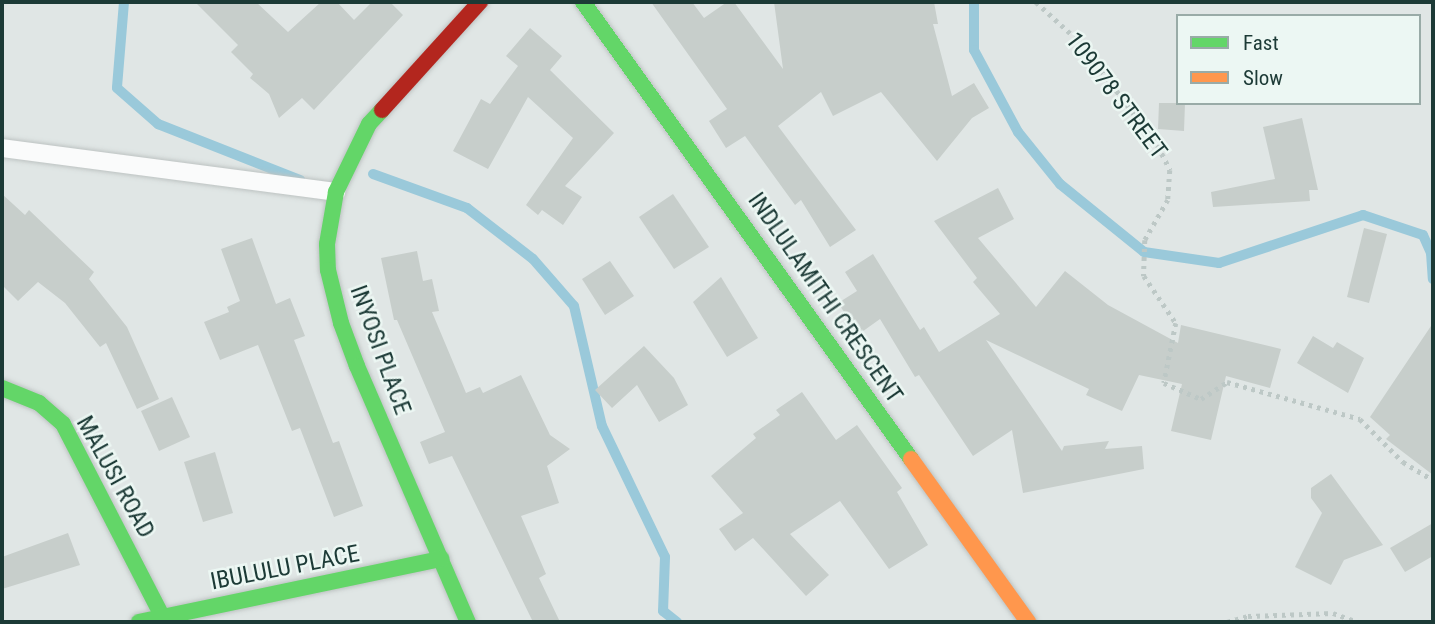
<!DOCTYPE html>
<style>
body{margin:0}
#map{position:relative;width:1435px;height:624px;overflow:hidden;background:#e0e6e5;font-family:"Roboto Condensed",sans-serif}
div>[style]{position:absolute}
.stream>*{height:10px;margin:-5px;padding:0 5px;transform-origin:5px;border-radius:5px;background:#9ac9da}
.building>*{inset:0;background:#c7cecb}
.path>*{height:4.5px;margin-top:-2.25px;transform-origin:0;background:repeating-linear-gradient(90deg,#bdc8c6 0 3.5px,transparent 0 8.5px)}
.roads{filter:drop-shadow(0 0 2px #bdc3c2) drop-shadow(0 0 2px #bdc3c2)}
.lane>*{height:18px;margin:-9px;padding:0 9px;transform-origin:9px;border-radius:9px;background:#fafbfb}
.fast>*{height:16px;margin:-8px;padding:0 8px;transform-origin:8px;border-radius:8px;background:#63d668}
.slow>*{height:16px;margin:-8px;padding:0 8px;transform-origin:8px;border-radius:8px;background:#ff974d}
.jam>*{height:16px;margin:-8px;padding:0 8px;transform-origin:8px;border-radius:8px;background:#b3261e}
span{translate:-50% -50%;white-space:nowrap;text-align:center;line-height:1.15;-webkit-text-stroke:5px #ecf7f3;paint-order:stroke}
.street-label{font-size:24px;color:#1c3a36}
.frame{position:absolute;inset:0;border:4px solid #1c3a36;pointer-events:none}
.legend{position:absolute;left:1176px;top:14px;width:245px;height:91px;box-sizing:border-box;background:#ecf7f3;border:2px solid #99aba7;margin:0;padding:9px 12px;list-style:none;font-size:21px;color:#1c3a36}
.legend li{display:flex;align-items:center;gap:14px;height:35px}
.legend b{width:35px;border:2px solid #99aba7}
</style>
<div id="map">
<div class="stream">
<div style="left:124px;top:2px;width:86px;rotate:94.7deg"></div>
<div style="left:117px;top:88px;width:55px;rotate:41.3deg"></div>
<div style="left:158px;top:124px;width:153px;rotate:21.5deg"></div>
<div style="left:974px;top:2px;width:48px;rotate:90deg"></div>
<div style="left:974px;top:50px;width:93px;rotate:61.8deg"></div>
<div style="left:1018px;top:132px;width:67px;rotate:51.1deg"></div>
<div style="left:1060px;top:184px;width:108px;rotate:39deg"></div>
<div style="left:1144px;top:252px;width:76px;rotate:8.3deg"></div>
<div style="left:1219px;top:263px;width:152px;rotate:-18.4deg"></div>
<div style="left:1363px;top:215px;width:63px;rotate:18.4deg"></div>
<div style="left:1423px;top:235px;width:20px;rotate:66deg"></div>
<div style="left:1431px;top:253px;width:26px;rotate:86deg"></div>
<div style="left:373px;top:174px;width:100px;rotate:19.9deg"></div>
<div style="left:467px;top:208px;width:83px;rotate:37.7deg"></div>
<div style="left:533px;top:259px;width:62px;rotate:48.9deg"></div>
<div style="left:574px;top:306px;width:123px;rotate:76.9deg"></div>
<div style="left:602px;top:426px;width:145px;rotate:64.3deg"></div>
<div style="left:665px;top:557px;width:54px;rotate:92.1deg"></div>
<div style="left:663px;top:611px;width:18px;rotate:38deg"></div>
</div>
<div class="building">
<div style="clip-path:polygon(195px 2px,256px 2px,288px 32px,321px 2px,337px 2px,354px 20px,372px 2px,390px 2px,403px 15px,314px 110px,302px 98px,279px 118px,269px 94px,250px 78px,253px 74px,231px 52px,238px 45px)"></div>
<div style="clip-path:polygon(651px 2px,692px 2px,704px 18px,727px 2px,734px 2px,783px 69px,774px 2px,934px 2px,938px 24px,933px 24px,952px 96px,974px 83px,989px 108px,972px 118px,937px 161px,881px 92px,833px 116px,821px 92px,778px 126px,856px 230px,830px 247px,801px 200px,795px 205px,745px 136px,726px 148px,709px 121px,727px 109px)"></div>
<div style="clip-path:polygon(530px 28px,562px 56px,550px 70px,614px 133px,565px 186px,582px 197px,563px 225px,542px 210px,538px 215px,526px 205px,573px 138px,528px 97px,488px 169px,453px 151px,481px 99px,490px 104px,518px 66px,506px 56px)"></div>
<div style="clip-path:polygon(1159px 103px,1185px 103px,1184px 131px,1158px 129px)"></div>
<div style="clip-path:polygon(1302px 118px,1318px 190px,1309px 190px,1310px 201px,1213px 207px,1211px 192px,1275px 179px,1263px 127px)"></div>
<div style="clip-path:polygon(998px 188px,1014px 219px,978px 238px,1036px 307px,1065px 271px,1108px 305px,1178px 343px,1181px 325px,1281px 349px,1270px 388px,1226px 376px,1211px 440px,1171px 431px,1182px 384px,1139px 375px,1122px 411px,1086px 395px,1089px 389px,986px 340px,1062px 451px,1064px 446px,1109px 441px,1105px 449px,1142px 446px,1144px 469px,1023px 493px,1012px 430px,973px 456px,919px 375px,915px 377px,880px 319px,859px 334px,838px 303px,857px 291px,845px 272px,873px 254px,920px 330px,924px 327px,939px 352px,1000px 314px,973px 282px,977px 278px,934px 221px)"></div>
<div style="clip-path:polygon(2px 194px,25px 215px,29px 210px,94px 272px,89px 279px,127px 327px,159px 399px,137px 409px,106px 343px,100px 347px,65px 303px,38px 282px,18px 301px,2px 285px)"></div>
<div style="clip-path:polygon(673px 194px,709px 247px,674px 269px,639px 217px)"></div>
<div style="clip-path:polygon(1364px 228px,1387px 234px,1369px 303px,1347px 297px)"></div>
<div style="clip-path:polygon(252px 238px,276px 304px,290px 298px,305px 336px,294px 340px,333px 443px,339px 441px,363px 506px,334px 517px,300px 428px,292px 431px,258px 345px,220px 360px,204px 322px,229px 312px,227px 307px,240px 301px,221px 249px)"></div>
<div style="clip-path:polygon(417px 251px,423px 281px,432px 279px,439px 311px,432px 312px,466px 393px,480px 387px,483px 393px,521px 375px,550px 435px,570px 449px,547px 466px,559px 503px,521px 516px,546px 574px,539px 578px,560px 622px,533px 622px,452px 456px,429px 464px,420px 442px,445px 432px,397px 320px,394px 320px,381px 258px)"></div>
<div style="clip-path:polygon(610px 261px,634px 296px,605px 315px,582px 279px)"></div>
<div style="clip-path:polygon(721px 277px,758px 338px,727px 357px,693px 302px)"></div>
<div style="clip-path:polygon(1433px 323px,1433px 475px,1386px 439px,1390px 435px,1370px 417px)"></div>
<div style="clip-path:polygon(1313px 336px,1333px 348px,1337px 342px,1364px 358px,1348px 393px,1297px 363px)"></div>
<div style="clip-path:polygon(644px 346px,674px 378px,688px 405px,659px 422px,637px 385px,612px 408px,595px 390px)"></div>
<div style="clip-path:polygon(802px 392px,836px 440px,857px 425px,902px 488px,897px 492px,928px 545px,889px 569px,840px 501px,790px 534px,829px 575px,806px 596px,753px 538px,735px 551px,719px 529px,743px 513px,711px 476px,756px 438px,753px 434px,780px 415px,776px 410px)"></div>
<div style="clip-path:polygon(172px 397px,190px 437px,159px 451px,141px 411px)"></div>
<div style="clip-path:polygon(215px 452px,233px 513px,203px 522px,184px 462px)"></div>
<div style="clip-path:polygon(1331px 474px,1383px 545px,1344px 560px,1331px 585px,1295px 567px,1322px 513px,1311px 498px,1311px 488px)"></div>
<div style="clip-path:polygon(1433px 523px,1433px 556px,1405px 572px,1390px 548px)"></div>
<div style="clip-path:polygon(68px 533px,80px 565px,2px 589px,2px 557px)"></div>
</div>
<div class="path">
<div style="left:1036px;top:2px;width:61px;rotate:42.3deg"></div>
<div style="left:1081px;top:43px;width:129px;rotate:53.2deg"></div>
<div style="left:1158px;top:146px;width:27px;rotate:63deg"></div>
<div style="left:1170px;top:170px;width:30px;rotate:94deg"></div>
<div style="left:1168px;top:200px;width:46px;rotate:119.9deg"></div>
<div style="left:1145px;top:240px;width:36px;rotate:92deg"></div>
<div style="left:1144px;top:276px;width:57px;rotate:55.8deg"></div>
<div style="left:1176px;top:323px;width:61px;rotate:101.3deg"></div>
<div style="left:1164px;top:383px;width:40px;rotate:23.4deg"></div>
<div style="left:1201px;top:399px;width:31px;rotate:-33deg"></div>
<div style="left:1227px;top:382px;width:138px;rotate:15.5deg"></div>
<div style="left:1360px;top:419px;width:61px;rotate:45deg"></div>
<div style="left:1403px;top:462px;width:35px;rotate:31deg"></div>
<div style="left:1227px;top:622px;width:22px;rotate:-16deg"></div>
<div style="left:1248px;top:616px;width:85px;rotate:-2deg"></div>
<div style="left:1333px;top:613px;width:27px;rotate:20deg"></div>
</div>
<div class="roads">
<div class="lane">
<div style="left:2px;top:148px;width:337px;rotate:7.5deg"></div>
</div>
<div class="fast">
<div style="left:583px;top:2px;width:563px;rotate:54.33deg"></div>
<div style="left:382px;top:110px;width:19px;rotate:133deg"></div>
<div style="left:369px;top:124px;width:76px;rotate:115.9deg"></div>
<div style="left:336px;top:192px;width:53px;rotate:99.8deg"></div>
<div style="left:327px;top:244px;width:26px;rotate:88deg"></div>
<div style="left:328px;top:270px;width:55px;rotate:76.2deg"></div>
<div style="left:341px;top:323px;width:46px;rotate:69.6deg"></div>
<div style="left:357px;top:366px;width:279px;rotate:66.6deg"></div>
<div style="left:2px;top:388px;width:40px;rotate:22deg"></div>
<div style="left:39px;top:403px;width:32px;rotate:41deg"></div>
<div style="left:63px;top:424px;width:216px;rotate:62.7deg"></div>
<div style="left:139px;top:622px;width:309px;rotate:-11.8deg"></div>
</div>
<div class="slow">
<div style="left:911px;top:459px;width:201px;rotate:54.3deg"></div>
</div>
<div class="jam">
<div style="left:382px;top:110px;width:146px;rotate:-47.8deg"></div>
</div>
</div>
<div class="street-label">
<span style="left:1116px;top:96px;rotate:53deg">109078 STREET</span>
<span style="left:825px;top:298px;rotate:55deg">INDLULAMITHI CRESCENT</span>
<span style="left:380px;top:350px;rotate:70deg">INYOSI PLACE</span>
<span style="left:115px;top:477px;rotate:61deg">MALUSI ROAD</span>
<span style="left:285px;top:568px;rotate:-11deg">IBULULU PLACE</span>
</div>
<div class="frame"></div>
<ul class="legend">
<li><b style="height:9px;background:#63d668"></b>Fast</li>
<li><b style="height:9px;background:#ff974d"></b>Slow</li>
</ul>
</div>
